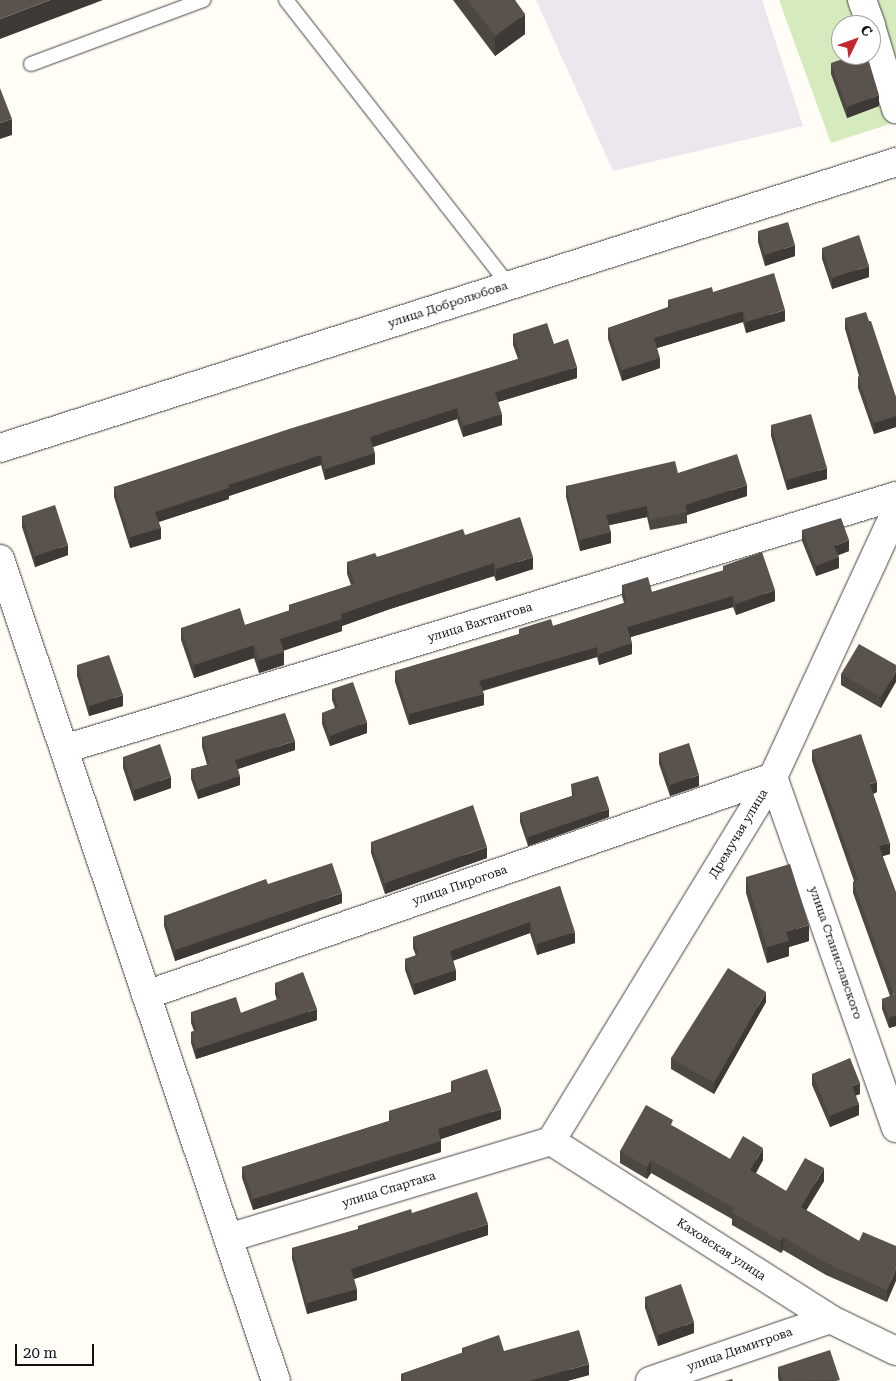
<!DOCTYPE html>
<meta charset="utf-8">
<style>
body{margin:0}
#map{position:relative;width:896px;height:1381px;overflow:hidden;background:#fffdf5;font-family:"Roboto Serif",serif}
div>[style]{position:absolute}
.industrial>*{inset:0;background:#eee6ef}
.green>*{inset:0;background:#d5ebbd}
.roads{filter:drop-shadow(0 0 1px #444) drop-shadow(0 0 1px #444)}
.service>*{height:14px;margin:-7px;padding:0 7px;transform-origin:7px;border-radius:7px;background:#fff}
.minor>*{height:28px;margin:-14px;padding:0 14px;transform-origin:14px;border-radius:14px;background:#fff}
.wall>*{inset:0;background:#4d4742}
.shaded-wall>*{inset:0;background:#3f3936}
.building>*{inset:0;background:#5a524d}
span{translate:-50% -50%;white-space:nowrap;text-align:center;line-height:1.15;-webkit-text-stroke:5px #fff;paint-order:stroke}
.street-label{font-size:12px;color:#111}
.north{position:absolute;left:831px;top:15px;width:50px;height:50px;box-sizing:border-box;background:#fff;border:1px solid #a0a0a0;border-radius:50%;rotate:48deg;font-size:14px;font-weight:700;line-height:20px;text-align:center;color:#111}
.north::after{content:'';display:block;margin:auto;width:18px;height:22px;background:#c4262e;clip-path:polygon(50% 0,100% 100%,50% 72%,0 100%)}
.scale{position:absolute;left:15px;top:1344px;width:79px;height:22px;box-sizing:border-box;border:2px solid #111;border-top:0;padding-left:6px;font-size:15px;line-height:18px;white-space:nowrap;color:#111;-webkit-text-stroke:4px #fff;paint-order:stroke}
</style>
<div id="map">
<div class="industrial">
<div style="clip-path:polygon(536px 0,762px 0,803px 126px,613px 171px)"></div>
</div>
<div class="green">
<div style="clip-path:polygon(evenodd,779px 0,896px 0,896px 122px,831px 143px,779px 0,841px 25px,871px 25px,871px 55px,841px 55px,841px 25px)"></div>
</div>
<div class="roads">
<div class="service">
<div style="left:286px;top:0;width:362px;rotate:52deg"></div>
<div style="left:31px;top:64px;width:184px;rotate:-20.4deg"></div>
</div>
<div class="minor">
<div style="left:862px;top:0;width:27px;rotate:70deg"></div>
<div style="left:871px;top:26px;width:87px;rotate:73.2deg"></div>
<div style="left:0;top:448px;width:941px;rotate:-17.7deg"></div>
<div style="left:0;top:559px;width:867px;rotate:71.44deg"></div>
<div style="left:64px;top:749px;width:870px;rotate:-16.91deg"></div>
<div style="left:146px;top:995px;width:664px;rotate:-19.17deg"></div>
<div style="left:773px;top:777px;width:372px;rotate:70.7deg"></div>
<div style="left:551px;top:1141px;width:426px;rotate:-58.6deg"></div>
<div style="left:773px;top:777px;width:293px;rotate:-65.2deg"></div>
<div style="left:551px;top:1141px;width:331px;rotate:32.5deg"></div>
<div style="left:830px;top:1319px;width:73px;rotate:25.9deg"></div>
<div style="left:228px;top:1238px;width:337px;rotate:-16.7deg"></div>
<div style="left:650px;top:1381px;width:190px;rotate:-19deg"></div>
</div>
</div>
<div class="wall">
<div style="clip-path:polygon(453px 0,515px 0,525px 34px,495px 56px)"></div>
<div style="clip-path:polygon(831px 63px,879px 106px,847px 118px,831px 74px)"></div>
<div style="clip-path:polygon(758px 231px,795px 256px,765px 266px,758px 242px)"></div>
<div style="clip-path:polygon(822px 248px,869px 277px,832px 289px,822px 259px)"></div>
<div style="clip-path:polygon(713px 292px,785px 321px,746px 333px,743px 322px,657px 348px,660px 368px,622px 381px,608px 339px,608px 328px,668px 307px,668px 300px)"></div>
<div style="clip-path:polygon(845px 318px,896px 397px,896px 427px,874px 434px,858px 388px,858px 377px,859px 376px,845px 329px)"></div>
<div style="clip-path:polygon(513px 334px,554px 344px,577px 378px,498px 402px,502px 425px,463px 437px,457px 419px,373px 447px,375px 464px,325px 480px,321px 465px,229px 496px,229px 499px,159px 522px,161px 539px,130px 548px,114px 497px,114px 487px,518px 359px,513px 345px)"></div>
<div style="clip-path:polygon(771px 425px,827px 479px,787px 490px,771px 436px)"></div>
<div style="clip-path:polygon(678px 473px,747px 496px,687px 515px,687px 523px,650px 530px,647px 517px,609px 525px,611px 543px,580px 551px,566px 497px,566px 486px)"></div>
<div style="clip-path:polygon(22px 516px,68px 555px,35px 567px,22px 527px)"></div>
<div style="clip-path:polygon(802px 530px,849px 551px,838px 555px,839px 568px,816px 576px,802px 541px)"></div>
<div style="clip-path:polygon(465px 535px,533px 569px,496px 581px,494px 576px,390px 609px,342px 626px,342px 631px,284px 650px,284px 665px,259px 673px,254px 658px,194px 678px,181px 640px,181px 628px,245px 625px,289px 611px,289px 605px,351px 585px,347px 574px,347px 562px,377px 557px)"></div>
<div style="clip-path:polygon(723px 566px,775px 601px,736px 615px,733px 607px,631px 637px,632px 654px,599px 665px,597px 657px,483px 691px,484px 705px,409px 725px,395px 682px,395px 671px,519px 634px,519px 629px,553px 626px,624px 603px,622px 596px,622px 585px,652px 592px,723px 571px)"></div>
<div style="clip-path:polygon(77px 665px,123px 706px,89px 716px,77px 676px)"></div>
<div style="clip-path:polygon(896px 665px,881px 708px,841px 685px,841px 674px)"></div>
<div style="clip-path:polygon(332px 689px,367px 733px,330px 746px,322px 724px,322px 713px,335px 708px,332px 700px)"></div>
<div style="clip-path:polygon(202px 737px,295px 750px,238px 769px,240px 785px,198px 799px,191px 779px,191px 769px,207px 765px,202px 747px)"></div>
<div style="clip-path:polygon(812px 750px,877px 792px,873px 794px,890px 854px,883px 856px,896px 1026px,889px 1028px,882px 1009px,882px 999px,890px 996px,853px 893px,853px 882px,854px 881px,812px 761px)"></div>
<div style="clip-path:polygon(659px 753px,699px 786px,670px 796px,659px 764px)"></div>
<div style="clip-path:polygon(123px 757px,171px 788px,134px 801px,123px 768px)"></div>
<div style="clip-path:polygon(571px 784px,609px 817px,528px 846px,520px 822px,520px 813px,572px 796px)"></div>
<div style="clip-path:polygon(371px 842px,487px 858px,385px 894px,371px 853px)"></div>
<div style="clip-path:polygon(746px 877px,809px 941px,789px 947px,789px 956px,767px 963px,746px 893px)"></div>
<div style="clip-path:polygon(268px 884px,342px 903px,175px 961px,164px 926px,164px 916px)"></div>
<div style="clip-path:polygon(560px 886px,575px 943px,537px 955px,530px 933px,453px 960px,456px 980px,414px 995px,405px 970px,405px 959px,416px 956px,413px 948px,413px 937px)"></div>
<div style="clip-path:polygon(275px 983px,317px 1020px,196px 1059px,191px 1043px,191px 1032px,194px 1031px,191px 1023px,191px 1012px,241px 1013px,277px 1000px,275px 994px)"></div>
<div style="clip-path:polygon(766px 1002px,714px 1094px,671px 1069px,671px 1058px)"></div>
<div style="clip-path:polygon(812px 1074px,860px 1094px,856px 1095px,859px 1115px,830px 1127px,812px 1085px)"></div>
<div style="clip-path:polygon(451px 1081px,501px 1119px,441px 1139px,441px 1152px,253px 1210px,242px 1178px,242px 1167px,389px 1121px,389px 1111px,451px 1092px)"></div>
<div style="clip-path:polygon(673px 1126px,730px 1159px,763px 1160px,756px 1173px,786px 1191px,824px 1181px,806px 1210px,859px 1241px,896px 1246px,887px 1302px,826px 1275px,783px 1250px,781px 1253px,732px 1225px,732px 1219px,651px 1173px,647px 1179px,620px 1163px,620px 1151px)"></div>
<div style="clip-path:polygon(412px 1213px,488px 1235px,354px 1279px,357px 1300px,307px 1314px,292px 1259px,292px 1248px,358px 1229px,358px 1226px)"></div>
<div style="clip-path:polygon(645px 1297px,694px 1333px,658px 1346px,645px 1308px)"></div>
<div style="clip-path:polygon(462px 1348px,504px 1351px,589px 1375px,567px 1381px,401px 1381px,401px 1374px,462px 1353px)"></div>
<div style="clip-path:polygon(778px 1367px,840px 1381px,779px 1381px,778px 1378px)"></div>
</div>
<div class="shaded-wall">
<div style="clip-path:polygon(50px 0,103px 0,0 39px,0 19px)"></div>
<div style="clip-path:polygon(525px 14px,525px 34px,495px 56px,495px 36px)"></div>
<div style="clip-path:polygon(879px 95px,879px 106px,847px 118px,847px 107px)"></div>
<div style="clip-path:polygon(12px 119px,12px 135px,0 139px,0 123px)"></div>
<div style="clip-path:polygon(795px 245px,795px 256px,765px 266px,765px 255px)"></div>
<div style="clip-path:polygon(869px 266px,869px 277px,832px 289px,832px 278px)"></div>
<div style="clip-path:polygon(785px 310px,785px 321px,746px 333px,746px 322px)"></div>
<div style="clip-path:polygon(743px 311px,743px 322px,654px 349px,654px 338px)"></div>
<div style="clip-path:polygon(660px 358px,660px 368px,622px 381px,622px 370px)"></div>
<div style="clip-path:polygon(577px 367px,577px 378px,495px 403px,495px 392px)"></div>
<div style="clip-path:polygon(457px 408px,457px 419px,370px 448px,370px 437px)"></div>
<div style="clip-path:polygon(502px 414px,502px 425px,463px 437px,463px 426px)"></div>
<div style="clip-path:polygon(896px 416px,896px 427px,874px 434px,874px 423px)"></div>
<div style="clip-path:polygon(375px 453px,375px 464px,325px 480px,325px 469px)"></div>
<div style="clip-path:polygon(321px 455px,321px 465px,229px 496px,229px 499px,155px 523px,155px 512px,228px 485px)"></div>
<div style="clip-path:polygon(827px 468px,827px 479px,787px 490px,787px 480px)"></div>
<div style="clip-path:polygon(747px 485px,747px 496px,687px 515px,685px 505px)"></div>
<div style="clip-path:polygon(647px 506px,647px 517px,606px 526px,606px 515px)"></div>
<div style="clip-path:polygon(161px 528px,161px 539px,130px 548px,130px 537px)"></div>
<div style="clip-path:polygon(611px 532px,611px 543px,580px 551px,580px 540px)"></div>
<div style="clip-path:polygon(849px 540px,849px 551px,834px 557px,834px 546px)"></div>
<div style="clip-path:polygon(68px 545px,68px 555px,35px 567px,35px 556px)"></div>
<div style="clip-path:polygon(533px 557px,533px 569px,496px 581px,496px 569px)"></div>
<div style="clip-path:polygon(839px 557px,839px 568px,816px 576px,816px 566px)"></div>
<div style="clip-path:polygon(494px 563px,494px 576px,390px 609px,342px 626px,342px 631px,280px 652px,280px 639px,341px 614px,390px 597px)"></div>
<div style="clip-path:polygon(775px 590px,775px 601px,736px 615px,736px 604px)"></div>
<div style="clip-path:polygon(733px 596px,733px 607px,627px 638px,627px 627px)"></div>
<div style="clip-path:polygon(632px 643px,632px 654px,599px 665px,599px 654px)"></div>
<div style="clip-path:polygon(254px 645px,254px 658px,194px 678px,194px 665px)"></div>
<div style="clip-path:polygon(597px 647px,597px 657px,479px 691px,479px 681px)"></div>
<div style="clip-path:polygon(284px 652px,284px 665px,259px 673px,259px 660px)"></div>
<div style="clip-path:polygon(896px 671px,896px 682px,881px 708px,881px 697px)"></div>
<div style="clip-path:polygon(484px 694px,484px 705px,409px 725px,409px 714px)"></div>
<div style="clip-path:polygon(123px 695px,123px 706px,89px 716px,89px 706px)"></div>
<div style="clip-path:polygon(367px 722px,367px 733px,330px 746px,330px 736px)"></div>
<div style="clip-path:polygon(295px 741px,295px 750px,235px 770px,235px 760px)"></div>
<div style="clip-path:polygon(699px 775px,699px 786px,670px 796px,670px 785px)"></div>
<div style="clip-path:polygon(240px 776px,240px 785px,198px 799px,198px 790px)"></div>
<div style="clip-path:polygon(171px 777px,171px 788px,134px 801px,134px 790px)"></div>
<div style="clip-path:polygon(877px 782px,877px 792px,870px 795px,870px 784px)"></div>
<div style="clip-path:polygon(609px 809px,609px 817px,528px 846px,528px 837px)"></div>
<div style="clip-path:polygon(890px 843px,890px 854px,879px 857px,879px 846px)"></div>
<div style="clip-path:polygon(487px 847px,487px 858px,385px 894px,385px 883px)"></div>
<div style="clip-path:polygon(342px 893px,342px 903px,175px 961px,175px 950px)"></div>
<div style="clip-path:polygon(530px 922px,530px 933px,450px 962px,450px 951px)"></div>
<div style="clip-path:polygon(809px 925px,809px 941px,789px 947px,789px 956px,767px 963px,767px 947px,786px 932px)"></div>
<div style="clip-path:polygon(575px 932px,575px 943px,537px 955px,537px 944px)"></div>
<div style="clip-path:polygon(456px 970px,456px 980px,414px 995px,414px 984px)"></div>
<div style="clip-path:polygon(766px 992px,766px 1002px,714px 1094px,714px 1083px)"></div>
<div style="clip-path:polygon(317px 1009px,317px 1020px,196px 1059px,196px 1049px)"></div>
<div style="clip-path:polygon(896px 1015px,896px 1026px,889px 1028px,889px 1018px)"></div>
<div style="clip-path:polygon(860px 1083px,860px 1094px,852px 1097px,852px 1086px)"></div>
<div style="clip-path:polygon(859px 1104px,859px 1115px,830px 1127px,830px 1116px)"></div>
<div style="clip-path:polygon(501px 1109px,501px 1119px,438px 1140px,438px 1129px)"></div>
<div style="clip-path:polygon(441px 1141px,441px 1152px,253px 1210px,253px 1199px)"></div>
<div style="clip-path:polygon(763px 1148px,763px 1160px,750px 1183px,750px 1170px)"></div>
<div style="clip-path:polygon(651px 1160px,651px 1173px,647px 1179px,647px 1167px)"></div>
<div style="clip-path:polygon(824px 1168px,824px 1181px,801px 1219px,801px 1207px)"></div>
<div style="clip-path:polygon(488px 1224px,488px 1235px,351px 1280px,351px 1269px)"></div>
<div style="clip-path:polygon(783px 1237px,783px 1250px,781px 1253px,781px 1241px)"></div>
<div style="clip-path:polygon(896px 1268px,896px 1281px,887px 1302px,887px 1290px)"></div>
<div style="clip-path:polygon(357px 1289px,357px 1300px,307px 1314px,307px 1303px)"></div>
<div style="clip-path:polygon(694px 1322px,694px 1333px,658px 1346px,658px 1335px)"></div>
<div style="clip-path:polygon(589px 1364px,589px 1375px,567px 1381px,529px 1381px)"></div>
</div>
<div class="building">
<div style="clip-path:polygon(0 0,50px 0,0 19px)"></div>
<div style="clip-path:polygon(468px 0,515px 0,525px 14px,495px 36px)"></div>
<div style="clip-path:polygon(854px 55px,867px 55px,879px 95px,847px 107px,831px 63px)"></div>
<div style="clip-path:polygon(0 88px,12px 119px,0 123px)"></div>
<div style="clip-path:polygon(788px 222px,795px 245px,765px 255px,758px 231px)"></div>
<div style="clip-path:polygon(859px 235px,869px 266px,832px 278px,822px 248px)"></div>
<div style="clip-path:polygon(774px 273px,785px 310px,746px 322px,743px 311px,654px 338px,660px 358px,622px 370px,608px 328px,670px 307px,668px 300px,712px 287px,713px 292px)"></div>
<div style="clip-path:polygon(866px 312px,869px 321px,871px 321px,896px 397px,896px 416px,874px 423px,858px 377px,862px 375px,845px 318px)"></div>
<div style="clip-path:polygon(547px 323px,554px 344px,568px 339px,577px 367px,495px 392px,502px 414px,463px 426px,457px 408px,370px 437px,375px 453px,325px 469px,321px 455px,228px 485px,229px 488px,155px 512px,161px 528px,130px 537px,114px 487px,289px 429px,521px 358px,513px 334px)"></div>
<div style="clip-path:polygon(811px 414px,827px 468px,787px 480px,771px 425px)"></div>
<div style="clip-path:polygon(737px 454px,747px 485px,685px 505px,687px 512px,650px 520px,647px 506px,606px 515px,611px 532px,580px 540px,566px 486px,675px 461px,678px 473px)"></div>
<div style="clip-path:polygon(55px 505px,68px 545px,35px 556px,22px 516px)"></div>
<div style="clip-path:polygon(520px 517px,533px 557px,496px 569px,494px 563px,390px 597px,341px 614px,342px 619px,280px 639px,284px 652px,259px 660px,254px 645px,194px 665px,181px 628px,240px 608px,245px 625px,290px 610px,289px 605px,355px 584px,347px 562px,375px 553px,377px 557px,463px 529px,465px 535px)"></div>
<div style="clip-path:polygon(841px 518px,849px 540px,834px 546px,839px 557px,816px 566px,802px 530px)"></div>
<div style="clip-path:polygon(762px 552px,775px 590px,736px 604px,733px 596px,627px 627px,632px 643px,599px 654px,597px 647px,479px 681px,484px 694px,409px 714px,395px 671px,520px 634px,519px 629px,551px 619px,553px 626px,627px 602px,622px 585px,648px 577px,652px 592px,724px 570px,723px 566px)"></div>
<div style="clip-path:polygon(859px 644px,896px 665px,896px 671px,881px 697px,841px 674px)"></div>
<div style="clip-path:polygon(109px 655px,123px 695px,89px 706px,77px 665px)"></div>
<div style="clip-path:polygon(353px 682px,367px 722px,330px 736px,322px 713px,338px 707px,332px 689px)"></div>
<div style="clip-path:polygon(285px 713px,295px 741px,235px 760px,240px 776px,198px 790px,191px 769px,210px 764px,202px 737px)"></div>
<div style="clip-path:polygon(861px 734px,877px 782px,870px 784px,890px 843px,879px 846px,896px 892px,896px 1015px,889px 1018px,882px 999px,894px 995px,853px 882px,858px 880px,812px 750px)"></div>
<div style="clip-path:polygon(689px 743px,699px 775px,670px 785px,659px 753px)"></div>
<div style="clip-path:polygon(160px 744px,171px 777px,134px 790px,123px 757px)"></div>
<div style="clip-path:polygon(598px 776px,609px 809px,528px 837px,520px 813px,575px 795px,571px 784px)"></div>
<div style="clip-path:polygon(473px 805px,487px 847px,385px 883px,371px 842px)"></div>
<div style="clip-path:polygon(332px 863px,342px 893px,175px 950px,164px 916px,266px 879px,268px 884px)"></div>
<div style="clip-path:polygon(790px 864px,809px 925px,786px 932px,789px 941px,767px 947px,746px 877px)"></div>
<div style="clip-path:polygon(560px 886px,575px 932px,537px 944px,530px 922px,450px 951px,456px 970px,414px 984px,405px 959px,419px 954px,413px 937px)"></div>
<div style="clip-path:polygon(728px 968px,766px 992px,714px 1083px,671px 1058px)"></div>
<div style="clip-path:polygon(303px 972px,317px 1009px,196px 1049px,191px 1032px,197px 1030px,191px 1012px,236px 997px,241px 1013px,280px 998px,275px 983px)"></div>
<div style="clip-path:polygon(850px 1058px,860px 1083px,852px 1086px,859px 1104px,830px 1116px,812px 1074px)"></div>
<div style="clip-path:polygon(487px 1069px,501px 1109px,438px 1129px,441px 1141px,253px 1199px,242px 1167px,392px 1120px,389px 1111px,454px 1091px,451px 1081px)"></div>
<div style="clip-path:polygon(646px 1105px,673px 1120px,671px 1125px,730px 1159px,743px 1136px,763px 1148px,750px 1170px,786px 1191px,805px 1158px,824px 1168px,801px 1207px,859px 1241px,863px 1232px,896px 1246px,896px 1268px,887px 1290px,826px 1263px,783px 1237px,781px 1241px,732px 1212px,734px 1208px,651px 1160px,647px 1167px,620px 1151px)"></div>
<div style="clip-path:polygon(477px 1192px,488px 1224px,351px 1269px,357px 1289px,307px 1303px,292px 1248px,360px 1229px,358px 1226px,411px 1209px,412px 1213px)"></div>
<div style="clip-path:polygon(681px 1284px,694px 1322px,658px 1335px,645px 1297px)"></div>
<div style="clip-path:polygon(579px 1330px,589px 1364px,529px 1381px,404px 1381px,401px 1374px,464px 1352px,462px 1348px,499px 1335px,504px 1351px)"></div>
<div style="clip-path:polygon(830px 1350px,840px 1380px,783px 1381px,778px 1367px)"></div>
<div style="clip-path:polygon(732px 1379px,733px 1381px,725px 1381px)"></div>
</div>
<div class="street-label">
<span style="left:448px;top:305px;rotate:-18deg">улица Добролюбова</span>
<span style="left:480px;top:623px;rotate:-17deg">улица Вахтангова</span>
<span style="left:739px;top:834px;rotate:-59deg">Дремучая улица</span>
<span style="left:460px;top:886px;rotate:-19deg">улица Пирогова</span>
<span style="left:835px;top:953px;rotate:71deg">улица Станиславского</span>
<span style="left:389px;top:1190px;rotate:-17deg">улица Спартака</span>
<span style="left:721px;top:1250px;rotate:33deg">Каховская улица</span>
<span style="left:740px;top:1350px;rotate:-19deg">улица Димитрова</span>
</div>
<div class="north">С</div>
<div class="scale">20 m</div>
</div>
